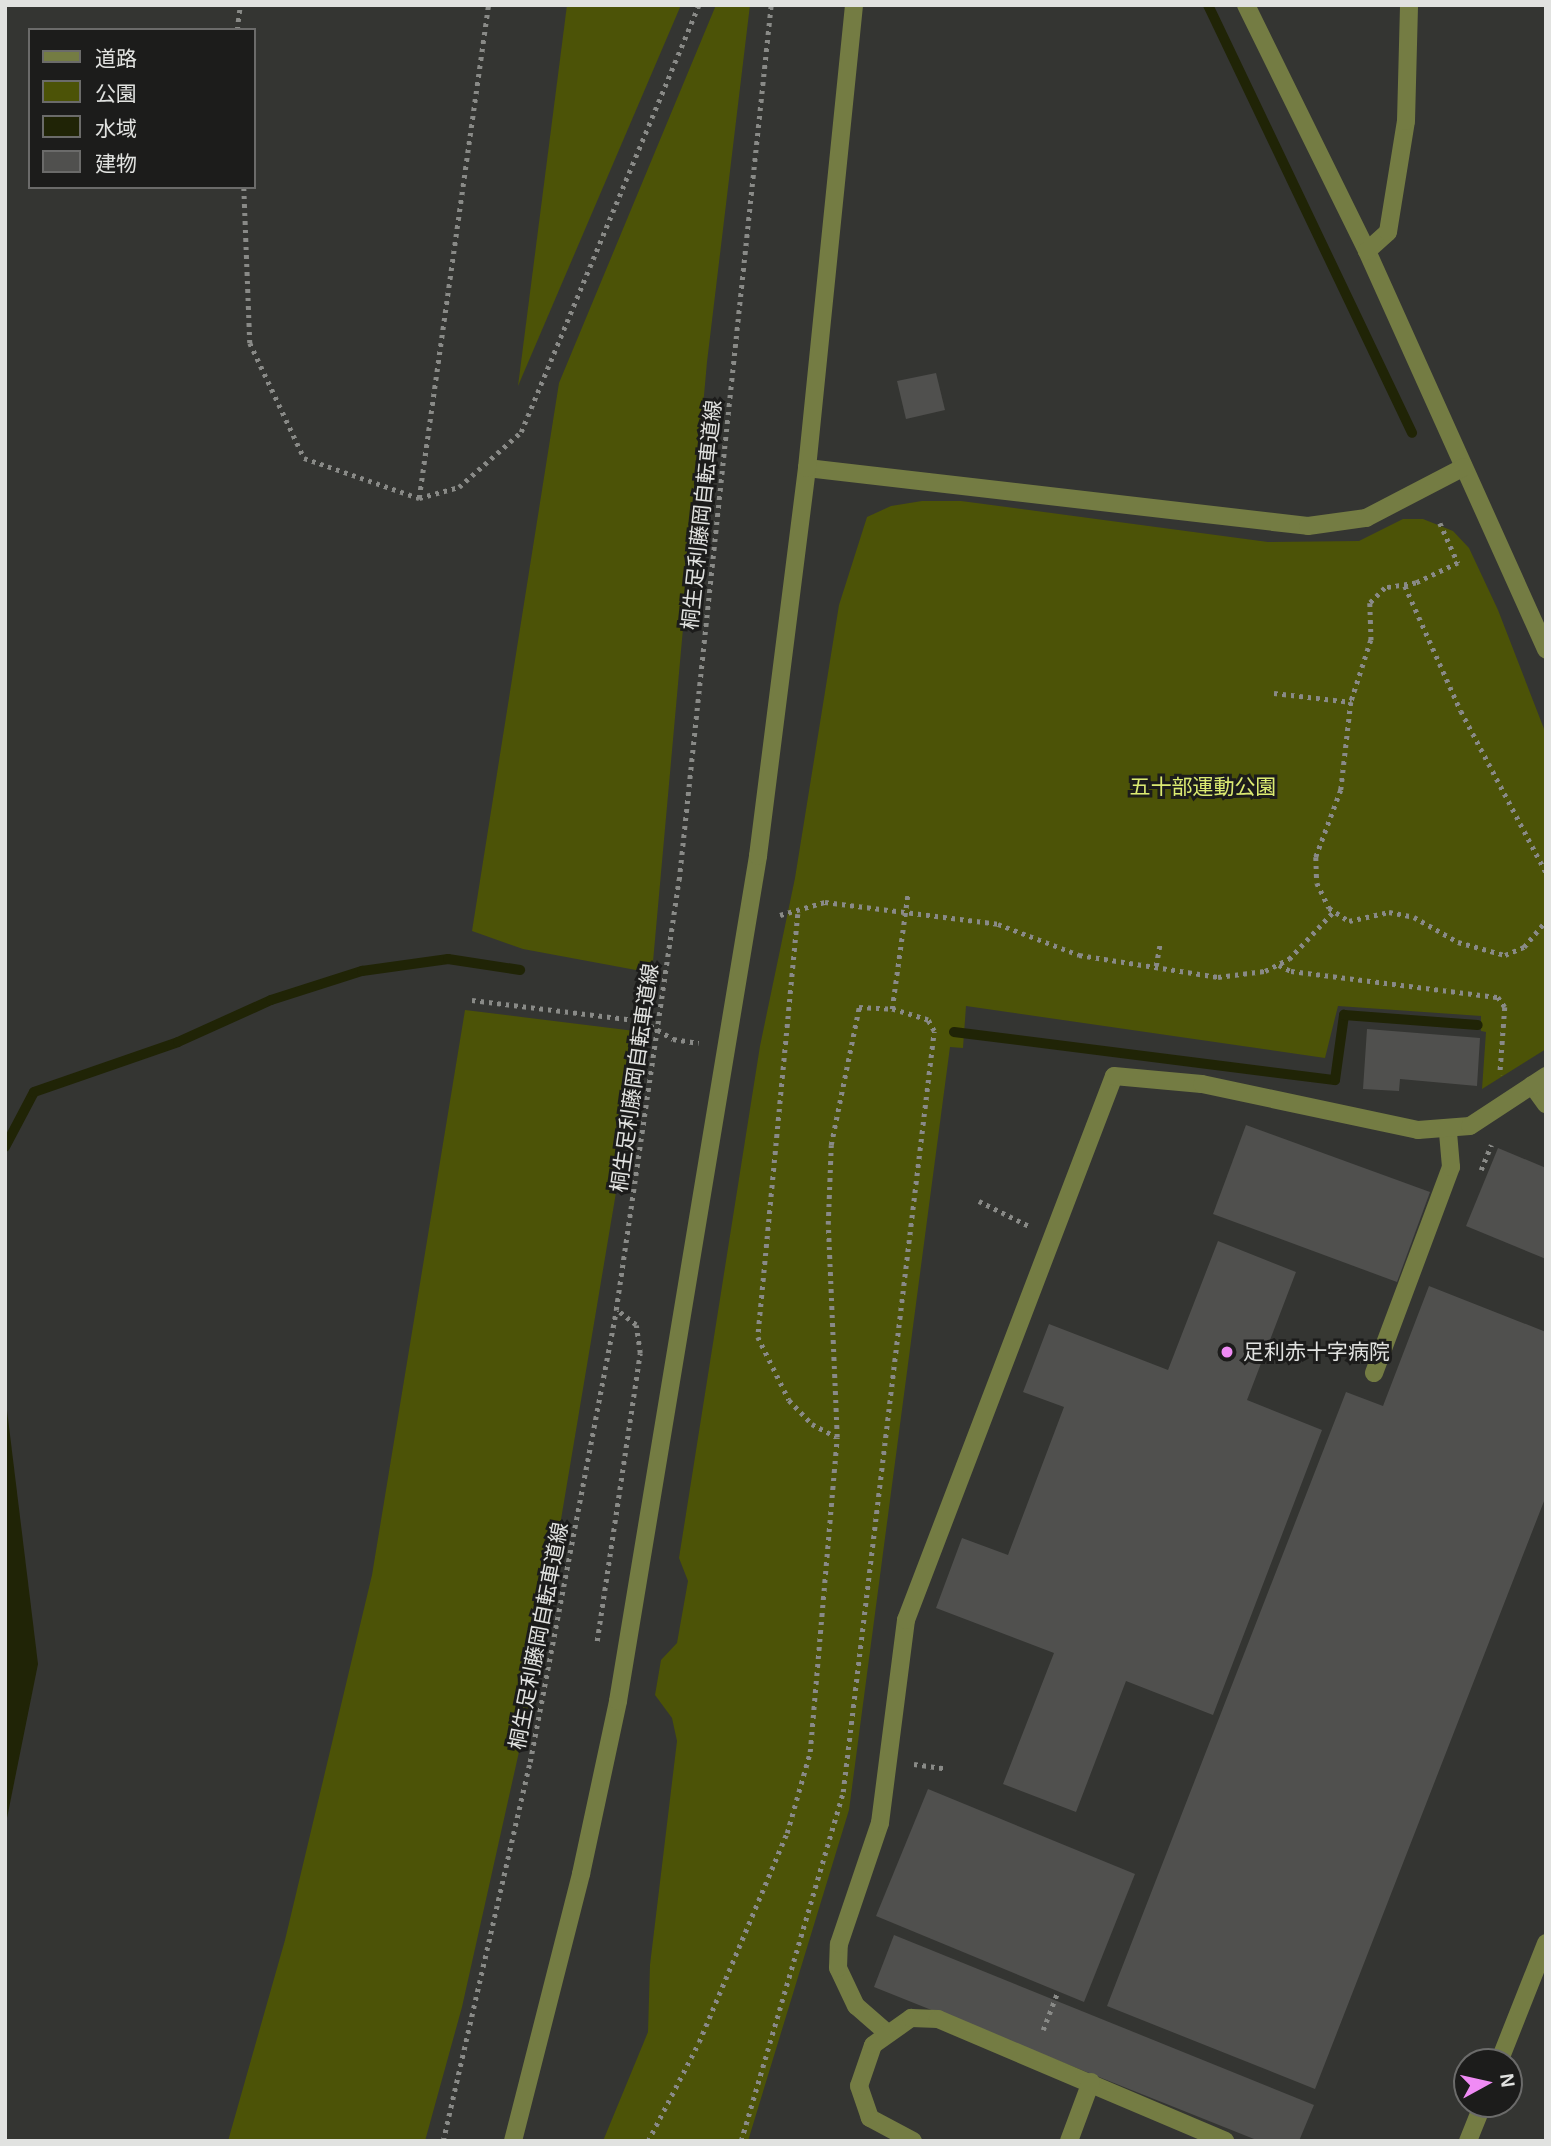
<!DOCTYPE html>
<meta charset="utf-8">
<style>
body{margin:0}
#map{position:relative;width:1551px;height:2146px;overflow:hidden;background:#343532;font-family:Helvetica,"Noto Sans JP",sans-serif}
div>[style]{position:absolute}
.green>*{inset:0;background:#4c5307}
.water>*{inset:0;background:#202406}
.stream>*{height:10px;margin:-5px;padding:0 5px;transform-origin:5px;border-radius:5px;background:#202406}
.building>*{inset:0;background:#50504e}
.path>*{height:4.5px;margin-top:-2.25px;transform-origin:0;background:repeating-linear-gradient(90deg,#898a87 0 3.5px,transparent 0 8.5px)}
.minor>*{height:18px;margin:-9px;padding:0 9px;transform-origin:9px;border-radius:9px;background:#747c43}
.dots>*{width:19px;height:19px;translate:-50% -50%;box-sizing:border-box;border:4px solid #1c1c1b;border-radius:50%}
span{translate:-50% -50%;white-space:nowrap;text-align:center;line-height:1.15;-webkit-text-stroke:6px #1c1c1b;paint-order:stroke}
.street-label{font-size:21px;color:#e1e2e0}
.park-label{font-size:21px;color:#dceb72}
.poi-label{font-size:21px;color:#e1e2e0}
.left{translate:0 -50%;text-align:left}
.frame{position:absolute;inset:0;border:7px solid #e1e2e0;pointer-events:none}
.legend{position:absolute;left:28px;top:28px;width:228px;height:161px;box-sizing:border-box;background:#1c1c1b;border:2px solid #6b6b6a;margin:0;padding:9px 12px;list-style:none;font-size:21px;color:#e1e2e0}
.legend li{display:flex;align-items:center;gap:14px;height:35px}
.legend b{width:35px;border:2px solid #6b6b6a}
.north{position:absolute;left:1453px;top:2048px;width:70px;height:70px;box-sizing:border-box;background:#1c1c1b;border:2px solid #6b6b6a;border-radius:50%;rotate:82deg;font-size:19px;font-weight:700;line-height:28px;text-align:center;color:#e1e2e0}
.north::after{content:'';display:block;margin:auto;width:24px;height:32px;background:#f08bf5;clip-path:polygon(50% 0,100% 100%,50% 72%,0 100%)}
</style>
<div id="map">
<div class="green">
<div style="clip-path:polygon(567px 5px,681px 5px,518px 386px)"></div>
<div style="clip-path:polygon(716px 5px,750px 5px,707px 362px,652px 973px,523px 949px,472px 931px,559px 383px)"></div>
<div style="clip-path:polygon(922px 501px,961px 501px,1268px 542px,1359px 541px,1403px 519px,1423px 519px,1453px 531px,1469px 548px,1498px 610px,1546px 734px,1546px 1049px,1482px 1089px,1486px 1032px,1481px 1031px,1481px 1016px,1338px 1006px,1325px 1058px,966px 1006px,963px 1048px,950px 1047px,849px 1810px,748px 2141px,603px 2141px,648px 2032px,650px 1965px,677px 1741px,672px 1718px,655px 1695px,661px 1660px,677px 1643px,688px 1581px,679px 1558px,760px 1046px,795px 878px,839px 605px,867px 517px,891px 506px)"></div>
<div style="clip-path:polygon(465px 1010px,643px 1032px,531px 1698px,462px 2007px,425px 2141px,228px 2141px,285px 1940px,372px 1575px)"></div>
</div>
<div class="water">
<div style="clip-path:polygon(5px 1394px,38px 1664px,5px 1828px)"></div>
</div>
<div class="stream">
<div style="left:1208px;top:5px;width:474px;rotate:64.5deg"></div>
<div style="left:954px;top:1032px;width:384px;rotate:7.2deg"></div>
<div style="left:1335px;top:1080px;width:66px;rotate:-82.1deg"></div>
<div style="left:1344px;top:1015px;width:134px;rotate:4.3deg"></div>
<div style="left:5px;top:1147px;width:62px;rotate:-62.2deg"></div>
<div style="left:34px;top:1092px;width:152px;rotate:-19.1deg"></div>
<div style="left:178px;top:1042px;width:102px;rotate:-24.3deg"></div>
<div style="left:271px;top:1000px;width:96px;rotate:-17.7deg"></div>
<div style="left:362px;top:971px;width:87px;rotate:-7.9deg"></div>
<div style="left:448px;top:959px;width:73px;rotate:8.7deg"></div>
</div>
<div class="building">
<div style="clip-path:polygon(936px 373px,945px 410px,906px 419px,897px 381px)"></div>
<div style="clip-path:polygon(1367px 1029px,1480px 1038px,1477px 1086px,1400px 1079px,1399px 1091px,1363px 1089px)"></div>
<div style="clip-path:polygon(1246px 1125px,1430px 1192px,1397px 1282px,1213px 1214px)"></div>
<div style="clip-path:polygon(1498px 1148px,1546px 1168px,1546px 1259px,1466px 1226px)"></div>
<div style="clip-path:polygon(1218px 1241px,1296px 1272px,1247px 1400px,1322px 1430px,1213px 1715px,1126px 1681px,1076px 1812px,1003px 1784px,1054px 1653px,936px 1608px,962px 1538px,1008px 1555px,1064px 1407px,1023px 1392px,1049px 1324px,1168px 1370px)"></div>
<div style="clip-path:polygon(1429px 1286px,1546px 1332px,1546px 1496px,1315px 2089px,1107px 2006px,1346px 1392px,1383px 1406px)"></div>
<div style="clip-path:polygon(928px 1789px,1135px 1874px,1084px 2002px,876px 1916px)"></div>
<div style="clip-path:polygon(894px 1935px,1314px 2105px,1299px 2141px,1259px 2141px,874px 1987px)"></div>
</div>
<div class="path">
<div style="left:237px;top:30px;width:25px;rotate:-83deg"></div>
<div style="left:244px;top:187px;width:156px;rotate:87.8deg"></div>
<div style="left:250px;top:343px;width:127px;rotate:64.8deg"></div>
<div style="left:304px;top:458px;width:122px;rotate:19.2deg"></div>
<div style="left:419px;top:498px;width:41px;rotate:-15.4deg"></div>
<div style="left:459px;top:487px;width:83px;rotate:-41.6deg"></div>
<div style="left:521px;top:432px;width:463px;rotate:-67.4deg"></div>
<div style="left:419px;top:498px;width:498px;rotate:-82deg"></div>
<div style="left:1440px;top:523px;width:44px;rotate:65.8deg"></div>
<div style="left:1458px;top:563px;width:47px;rotate:154.5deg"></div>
<div style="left:1416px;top:583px;width:31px;rotate:171deg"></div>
<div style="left:1385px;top:588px;width:21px;rotate:135deg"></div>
<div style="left:1370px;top:603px;width:37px;rotate:88deg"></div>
<div style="left:1371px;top:640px;width:65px;rotate:107.9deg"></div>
<div style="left:1351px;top:702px;width:89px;rotate:96.5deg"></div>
<div style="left:1341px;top:790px;width:72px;rotate:110.5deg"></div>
<div style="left:1316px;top:857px;width:26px;rotate:88deg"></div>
<div style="left:1317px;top:883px;width:28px;rotate:64deg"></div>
<div style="left:1329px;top:908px;width:24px;rotate:33deg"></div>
<div style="left:1349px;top:921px;width:41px;rotate:-12.7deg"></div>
<div style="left:1389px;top:912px;width:25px;rotate:11deg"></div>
<div style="left:1414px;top:917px;width:51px;rotate:29.6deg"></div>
<div style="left:1458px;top:942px;width:49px;rotate:15.5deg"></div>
<div style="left:1505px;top:955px;width:21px;rotate:-23deg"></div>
<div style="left:1524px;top:947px;width:34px;rotate:-50deg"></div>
<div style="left:1405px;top:586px;width:137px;rotate:65.9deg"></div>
<div style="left:1461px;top:711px;width:182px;rotate:62.2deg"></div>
<div style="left:1274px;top:693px;width:78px;rotate:6.7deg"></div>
<div style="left:798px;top:914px;width:425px;rotate:95.4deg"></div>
<div style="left:758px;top:1337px;width:70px;rotate:63.8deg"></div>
<div style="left:789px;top:1400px;width:33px;rotate:46deg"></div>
<div style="left:812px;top:1424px;width:27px;rotate:28deg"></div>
<div style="left:780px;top:915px;width:47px;rotate:-16.1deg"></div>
<div style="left:825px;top:902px;width:174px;rotate:7.2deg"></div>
<div style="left:998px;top:924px;width:87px;rotate:20.9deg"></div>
<div style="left:1079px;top:955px;width:141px;rotate:9deg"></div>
<div style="left:1218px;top:977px;width:47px;rotate:-7.3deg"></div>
<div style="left:1265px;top:971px;width:27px;rotate:-27deg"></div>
<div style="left:1289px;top:959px;width:66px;rotate:-46.8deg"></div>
<div style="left:1279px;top:965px;width:13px;rotate:27deg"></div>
<div style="left:1291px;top:971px;width:209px;rotate:7.2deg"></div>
<div style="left:1498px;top:997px;width:12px;rotate:55deg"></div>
<div style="left:1505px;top:1007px;width:68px;rotate:94.2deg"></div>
<div style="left:1156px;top:966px;width:23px;rotate:-80deg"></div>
<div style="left:472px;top:1000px;width:172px;rotate:7deg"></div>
<div style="left:643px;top:1021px;width:35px;rotate:31deg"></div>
<div style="left:673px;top:1039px;width:26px;rotate:9deg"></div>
<div style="left:1481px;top:1170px;width:27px;rotate:-68deg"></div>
<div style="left:979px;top:1201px;width:56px;rotate:26.6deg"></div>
<div style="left:597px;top:1641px;width:291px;rotate:-81.5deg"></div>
<div style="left:640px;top:1353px;width:28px;rotate:-98deg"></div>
<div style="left:636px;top:1325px;width:24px;rotate:-142deg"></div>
<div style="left:914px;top:1764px;width:30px;rotate:8deg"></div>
<div style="left:1043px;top:2030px;width:42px;rotate:-69deg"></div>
<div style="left:443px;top:2141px;width:389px;rotate:-77.1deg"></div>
<div style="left:530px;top:1762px;width:460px;rotate:-79.2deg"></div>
<div style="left:616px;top:1310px;width:435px;rotate:-81.7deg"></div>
<div style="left:679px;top:880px;width:880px;rotate:-84deg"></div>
<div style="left:648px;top:2141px;width:111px;rotate:-62.7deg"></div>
<div style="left:699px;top:2042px;width:227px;rotate:-67.2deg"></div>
<div style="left:787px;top:1833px;width:84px;rotate:-74.1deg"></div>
<div style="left:810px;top:1752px;width:316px;rotate:-85.1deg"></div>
<div style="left:837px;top:1437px;width:213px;rotate:-92.4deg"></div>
<div style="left:828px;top:1224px;width:79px;rotate:-87.8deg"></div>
<div style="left:831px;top:1145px;width:141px;rotate:-78.5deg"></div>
<div style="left:859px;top:1007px;width:33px;rotate:3deg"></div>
<div style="left:892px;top:1009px;width:118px;rotate:-82.2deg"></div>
<div style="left:741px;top:2141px;width:364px;rotate:-73.7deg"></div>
<div style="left:843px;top:1792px;width:766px;rotate:-83.18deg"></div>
<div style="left:934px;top:1031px;width:13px;rotate:-119deg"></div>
<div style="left:928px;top:1020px;width:38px;rotate:-163deg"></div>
</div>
<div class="minor">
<div style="left:1246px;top:5px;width:274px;rotate:63.8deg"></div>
<div style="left:1367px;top:251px;width:437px;rotate:65.8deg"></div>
<div style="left:1367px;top:251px;width:28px;rotate:-42deg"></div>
<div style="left:1388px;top:232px;width:112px;rotate:-80.8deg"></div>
<div style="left:1406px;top:121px;width:116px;rotate:-88.5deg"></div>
<div style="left:807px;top:468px;width:504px;rotate:6.6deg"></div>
<div style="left:1308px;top:526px;width:59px;rotate:-7.9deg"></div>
<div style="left:1366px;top:518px;width:110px;rotate:-27.5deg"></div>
<div style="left:1532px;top:1085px;width:24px;rotate:54deg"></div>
<div style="left:1374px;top:1373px;width:220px;rotate:-69.5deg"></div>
<div style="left:1451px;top:1167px;width:38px;rotate:-95deg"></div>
<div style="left:885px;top:2031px;width:38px;rotate:-139deg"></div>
<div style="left:856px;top:2006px;width:42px;rotate:-115.3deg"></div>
<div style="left:838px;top:1968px;width:24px;rotate:-88deg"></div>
<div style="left:839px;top:1944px;width:128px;rotate:-71.3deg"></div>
<div style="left:880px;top:1823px;width:205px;rotate:-82.7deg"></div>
<div style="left:906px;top:1620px;width:582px;rotate:-69.08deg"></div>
<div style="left:1114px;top:1076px;width:88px;rotate:5.2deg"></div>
<div style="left:1202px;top:1084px;width:221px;rotate:12deg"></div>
<div style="left:1418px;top:1130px;width:52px;rotate:-4.4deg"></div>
<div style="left:1470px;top:1126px;width:91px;rotate:-33.3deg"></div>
<div style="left:1499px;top:2062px;width:128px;rotate:-68.4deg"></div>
<div style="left:513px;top:2141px;width:276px;rotate:-75.7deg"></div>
<div style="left:581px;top:1874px;width:177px;rotate:-77.9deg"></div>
<div style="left:618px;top:1701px;width:857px;rotate:-80.59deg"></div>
<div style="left:758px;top:856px;width:391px;rotate:-82.8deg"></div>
<div style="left:807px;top:468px;width:465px;rotate:-84.2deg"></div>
<div style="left:913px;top:2141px;width:49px;rotate:-151.9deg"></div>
<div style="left:870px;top:2118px;width:34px;rotate:-109deg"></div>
<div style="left:859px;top:2086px;width:43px;rotate:-71.1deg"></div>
<div style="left:873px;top:2045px;width:47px;rotate:-35.4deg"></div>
<div style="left:911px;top:2018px;width:27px;rotate:2deg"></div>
<div style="left:938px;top:2019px;width:312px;rotate:23deg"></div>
<div style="left:1069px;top:2141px;width:63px;rotate:-69.6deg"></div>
<div style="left:1468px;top:2141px;width:40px;rotate:-68deg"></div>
</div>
<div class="dots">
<div style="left:1227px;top:1352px;background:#f08bf5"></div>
</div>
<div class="street-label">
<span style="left:702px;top:515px;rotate:-84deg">桐生足利藤岡自転車道線</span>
<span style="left:635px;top:1078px;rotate:-82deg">桐生足利藤岡自転車道線</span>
<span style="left:539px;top:1636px;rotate:-79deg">桐生足利藤岡自転車道線</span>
</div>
<div class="park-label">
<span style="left:1203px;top:787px">五十部運動公園</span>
</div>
<div class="poi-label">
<span class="left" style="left:1243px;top:1352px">足利赤十字病院</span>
</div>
<div class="frame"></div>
<ul class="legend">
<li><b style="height:9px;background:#747c43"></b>道路</li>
<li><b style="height:19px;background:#4c5307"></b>公園</li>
<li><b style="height:19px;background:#202406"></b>水域</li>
<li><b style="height:19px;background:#50504e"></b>建物</li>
</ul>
<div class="north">N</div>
</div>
